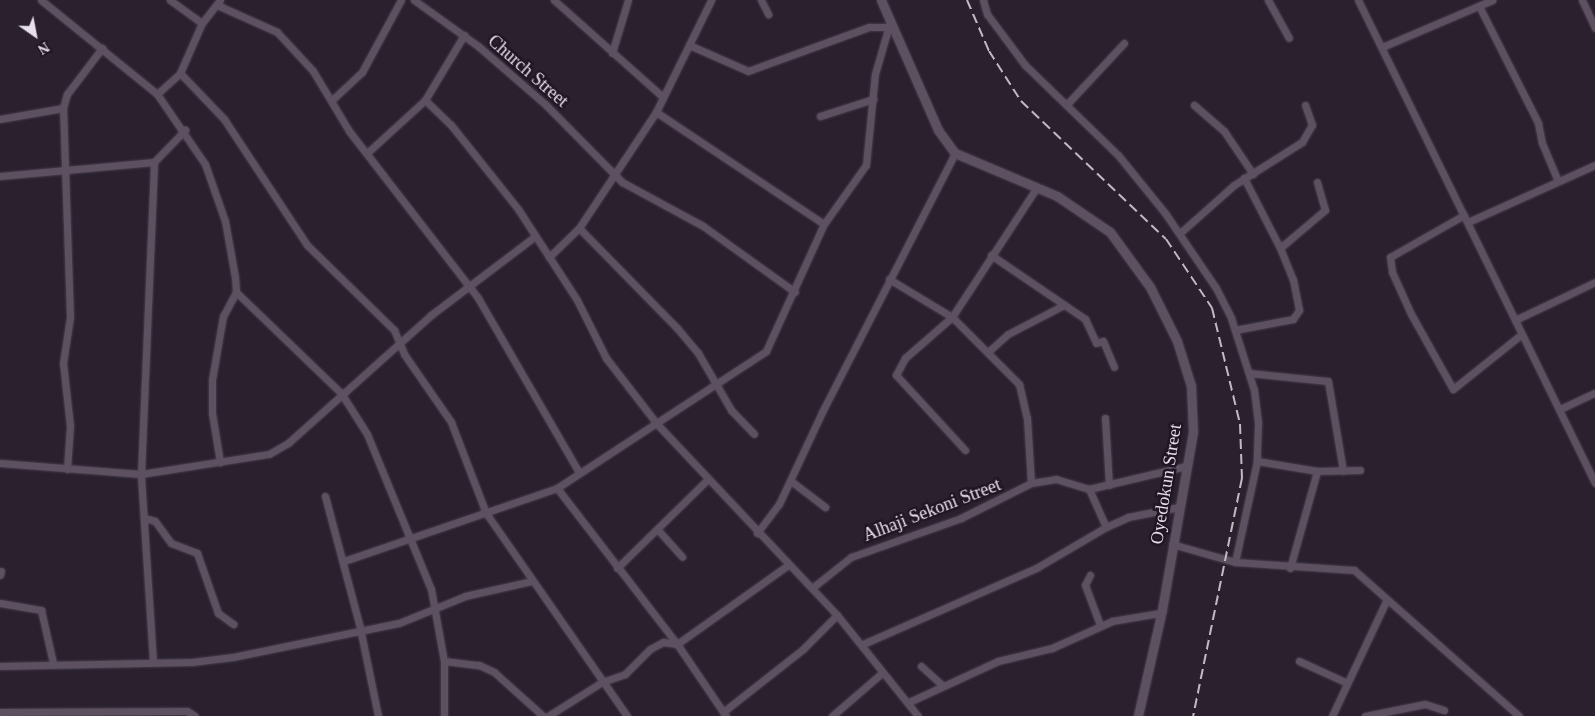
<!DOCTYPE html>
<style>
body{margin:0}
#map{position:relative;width:1595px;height:716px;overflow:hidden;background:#2a202e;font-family:"Times New Roman",serif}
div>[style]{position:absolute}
.roads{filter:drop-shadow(0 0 1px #463d49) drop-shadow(0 0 1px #463d49)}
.minor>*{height:7px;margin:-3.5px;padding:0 3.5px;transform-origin:3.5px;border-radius:3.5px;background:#5c5061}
.tertiary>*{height:9px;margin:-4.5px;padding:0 4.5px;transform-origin:4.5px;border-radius:4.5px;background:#5c5061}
.rail>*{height:2px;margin-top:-1px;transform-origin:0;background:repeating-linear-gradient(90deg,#c1b9c4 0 10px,transparent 0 15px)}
span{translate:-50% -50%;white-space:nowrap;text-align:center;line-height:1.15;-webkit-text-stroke:5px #201624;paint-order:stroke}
.street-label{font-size:18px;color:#e8e1eb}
.north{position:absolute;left:10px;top:10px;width:50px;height:50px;-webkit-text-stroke:4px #201624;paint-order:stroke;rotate:147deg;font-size:14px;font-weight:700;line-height:20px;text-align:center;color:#e8e1eb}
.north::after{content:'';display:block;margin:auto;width:18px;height:22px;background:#e8e1eb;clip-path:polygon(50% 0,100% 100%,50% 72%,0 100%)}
</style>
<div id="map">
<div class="roads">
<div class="minor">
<div style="left:41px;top:0;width:149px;rotate:39deg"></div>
<div style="left:157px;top:94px;width:85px;rotate:55.6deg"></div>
<div style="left:205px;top:164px;width:60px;rotate:70.7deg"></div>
<div style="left:225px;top:221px;width:57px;rotate:79.9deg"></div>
<div style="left:235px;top:277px;width:15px;rotate:86deg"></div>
<div style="left:236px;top:292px;width:27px;rotate:118deg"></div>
<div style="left:223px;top:316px;width:65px;rotate:99.8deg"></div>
<div style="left:212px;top:380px;width:33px;rotate:90deg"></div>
<div style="left:212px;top:413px;width:50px;rotate:80.7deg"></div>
<div style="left:170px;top:0;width:39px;rotate:36deg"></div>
<div style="left:414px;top:0;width:79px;rotate:35.7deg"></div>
<div style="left:478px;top:46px;width:89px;rotate:40.9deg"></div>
<div style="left:545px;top:104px;width:110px;rotate:45.4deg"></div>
<div style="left:622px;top:182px;width:92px;rotate:28.5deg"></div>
<div style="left:703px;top:226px;width:113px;rotate:35.7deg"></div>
<div style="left:554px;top:0;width:146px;rotate:41.7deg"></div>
<div style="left:761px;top:0;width:16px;rotate:63deg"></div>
<div style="left:983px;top:0;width:15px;rotate:74deg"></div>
<div style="left:987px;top:14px;width:64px;rotate:53.3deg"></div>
<div style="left:1025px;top:65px;width:129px;rotate:44.1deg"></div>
<div style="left:1118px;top:155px;width:75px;rotate:51deg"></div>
<div style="left:1165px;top:213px;width:91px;rotate:55.8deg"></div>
<div style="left:1216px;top:288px;width:34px;rotate:63deg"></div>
<div style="left:1231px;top:318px;width:76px;rotate:72.3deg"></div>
<div style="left:1254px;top:390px;width:33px;rotate:83deg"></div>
<div style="left:1258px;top:423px;width:38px;rotate:92deg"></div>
<div style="left:1257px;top:461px;width:103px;rotate:102.3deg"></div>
<div style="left:1268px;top:0;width:43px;rotate:61.1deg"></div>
<div style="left:1358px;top:0;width:538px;rotate:63.86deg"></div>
<div style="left:1582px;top:0;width:31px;rotate:65deg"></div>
<div style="left:217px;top:5px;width:66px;rotate:24.2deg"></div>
<div style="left:277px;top:32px;width:53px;rotate:47.3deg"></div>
<div style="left:313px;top:71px;width:70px;rotate:59deg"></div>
<div style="left:349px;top:131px;width:211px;rotate:52.3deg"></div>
<div style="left:478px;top:298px;width:201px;rotate:59.9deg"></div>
<div style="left:1479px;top:6px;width:131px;rotate:63.2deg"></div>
<div style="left:1538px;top:123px;width:20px;rotate:79deg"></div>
<div style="left:1542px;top:143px;width:41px;rotate:67.2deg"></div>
<div style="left:689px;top:45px;width:64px;rotate:23.8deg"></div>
<div style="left:748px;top:71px;width:129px;rotate:-20deg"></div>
<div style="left:869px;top:27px;width:22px"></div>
<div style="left:1382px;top:47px;width:120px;rotate:-23.1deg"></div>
<div style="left:612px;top:53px;width:55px;rotate:-73.2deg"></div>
<div style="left:180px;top:73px;width:64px;rotate:46.3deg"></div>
<div style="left:224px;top:119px;width:151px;rotate:56.6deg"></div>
<div style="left:307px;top:245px;width:122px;rotate:44.3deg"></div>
<div style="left:394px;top:330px;width:26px;rotate:67deg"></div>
<div style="left:404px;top:354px;width:83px;rotate:55.3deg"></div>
<div style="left:451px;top:422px;width:97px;rotate:69deg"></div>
<div style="left:486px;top:513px;width:247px;rotate:55.2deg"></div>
<div style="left:157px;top:94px;width:31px;rotate:-42deg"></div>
<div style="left:180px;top:73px;width:55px;rotate:-66.3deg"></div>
<div style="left:202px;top:23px;width:29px;rotate:-52deg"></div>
<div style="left:332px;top:100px;width:41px;rotate:-43deg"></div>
<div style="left:362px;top:72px;width:82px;rotate:-61.6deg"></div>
<div style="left:425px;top:100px;width:36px;rotate:44deg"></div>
<div style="left:451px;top:125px;width:107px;rotate:51.4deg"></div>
<div style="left:518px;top:209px;width:108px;rotate:57deg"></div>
<div style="left:577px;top:300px;width:65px;rotate:63.4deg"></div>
<div style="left:606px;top:358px;width:83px;rotate:52.3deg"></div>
<div style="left:657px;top:424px;width:262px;rotate:46.7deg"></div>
<div style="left:837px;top:615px;width:129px;rotate:51.3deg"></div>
<div style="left:1068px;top:103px;width:82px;rotate:-47deg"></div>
<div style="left:1194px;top:105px;width:40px;rotate:41deg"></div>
<div style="left:1224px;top:131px;width:52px;rotate:56deg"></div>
<div style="left:656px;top:112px;width:202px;rotate:33.7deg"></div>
<div style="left:820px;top:116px;width:56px;rotate:-17.8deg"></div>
<div style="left:0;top:119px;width:64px;rotate:-9.9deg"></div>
<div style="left:367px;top:153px;width:79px;rotate:-42.4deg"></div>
<div style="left:425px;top:100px;width:76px;rotate:-59deg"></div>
<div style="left:0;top:176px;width:155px;rotate:-5.2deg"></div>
<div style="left:154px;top:162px;width:45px;rotate:-45.9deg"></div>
<div style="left:1464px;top:215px;width:85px;rotate:150.4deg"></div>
<div style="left:1390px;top:257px;width:15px;rotate:82deg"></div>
<div style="left:1392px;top:272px;width:46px;rotate:65.7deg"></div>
<div style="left:1411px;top:314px;width:86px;rotate:60.8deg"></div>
<div style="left:1453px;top:389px;width:88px;rotate:-38.6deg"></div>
<div style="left:1468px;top:222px;width:139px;rotate:-24.2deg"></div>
<div style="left:579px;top:228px;width:140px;rotate:45.6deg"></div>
<div style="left:677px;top:328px;width:33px;rotate:50deg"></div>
<div style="left:698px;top:353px;width:66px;rotate:59.9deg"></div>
<div style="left:731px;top:410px;width:33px;rotate:46deg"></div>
<div style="left:1180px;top:233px;width:72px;rotate:-41.6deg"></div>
<div style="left:1234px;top:185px;width:80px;rotate:-32.3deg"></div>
<div style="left:1302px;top:142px;width:20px;rotate:-60deg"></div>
<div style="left:1312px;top:125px;width:21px;rotate:-109deg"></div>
<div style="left:1280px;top:248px;width:59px;rotate:-40.2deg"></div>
<div style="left:1325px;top:210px;width:29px;rotate:-106deg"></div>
<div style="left:991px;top:255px;width:114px;rotate:34.2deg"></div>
<div style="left:1085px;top:319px;width:26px;rotate:65deg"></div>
<div style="left:1096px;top:343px;width:7px;rotate:-16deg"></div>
<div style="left:1103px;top:341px;width:28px;rotate:67deg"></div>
<div style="left:549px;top:257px;width:42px;rotate:-44deg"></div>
<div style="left:579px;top:228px;width:139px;rotate:-56.4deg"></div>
<div style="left:656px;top:112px;width:125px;rotate:-63.8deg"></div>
<div style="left:889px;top:279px;width:74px;rotate:31.1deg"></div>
<div style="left:952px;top:317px;width:95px;rotate:45deg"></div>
<div style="left:1019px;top:384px;width:35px;rotate:77deg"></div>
<div style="left:1027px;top:418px;width:65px;rotate:86.5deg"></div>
<div style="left:236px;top:292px;width:146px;rotate:43.9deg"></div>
<div style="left:341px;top:393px;width:49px;rotate:57.6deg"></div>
<div style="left:367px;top:434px;width:168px;rotate:67.6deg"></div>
<div style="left:431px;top:589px;width:73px;rotate:79.8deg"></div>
<div style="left:444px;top:661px;width:55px;rotate:90deg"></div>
<div style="left:1515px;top:320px;width:89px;rotate:-25.4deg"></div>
<div style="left:1235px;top:330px;width:59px;rotate:-10.7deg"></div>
<div style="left:1293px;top:319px;width:11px;rotate:-56deg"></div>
<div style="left:1299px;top:310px;width:31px;rotate:-101deg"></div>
<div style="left:1293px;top:280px;width:35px;rotate:-112deg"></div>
<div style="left:1280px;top:248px;width:79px;rotate:-117.2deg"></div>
<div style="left:989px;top:351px;width:25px;rotate:-42deg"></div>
<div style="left:1008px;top:334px;width:61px;rotate:-27.4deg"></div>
<div style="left:1249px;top:373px;width:79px;rotate:5.8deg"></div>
<div style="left:1328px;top:381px;width:91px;rotate:80.5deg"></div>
<div style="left:1560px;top:409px;width:38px;rotate:-25deg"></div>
<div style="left:1105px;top:418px;width:67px;rotate:86.6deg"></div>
<div style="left:965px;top:450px;width:102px;rotate:-132.6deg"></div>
<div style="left:896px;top:375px;width:19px;rotate:-62deg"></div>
<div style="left:905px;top:358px;width:62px;rotate:-41.1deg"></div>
<div style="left:952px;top:317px;width:155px;rotate:-56.8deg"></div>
<div style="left:1257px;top:461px;width:61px;rotate:9.5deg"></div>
<div style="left:1317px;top:471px;width:43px;rotate:-1.3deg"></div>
<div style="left:0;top:463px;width:141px;rotate:4.5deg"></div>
<div style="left:141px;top:474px;width:130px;rotate:-8.9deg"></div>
<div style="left:269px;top:454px;width:22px;rotate:-30deg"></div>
<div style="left:288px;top:443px;width:192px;rotate:-41.8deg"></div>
<div style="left:431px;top:315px;width:129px;rotate:-37.1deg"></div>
<div style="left:67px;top:469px;width:43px;rotate:-86deg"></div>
<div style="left:70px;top:426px;width:63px;rotate:-96.3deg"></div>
<div style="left:63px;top:363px;width:47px;rotate:-81.3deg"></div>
<div style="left:70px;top:317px;width:209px;rotate:-91.9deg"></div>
<div style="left:63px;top:108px;width:15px;rotate:-74deg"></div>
<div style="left:67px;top:94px;width:58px;rotate:-52.7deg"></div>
<div style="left:791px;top:481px;width:43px;rotate:37.4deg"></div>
<div style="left:557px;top:488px;width:197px;rotate:52.4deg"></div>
<div style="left:677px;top:644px;width:87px;rotate:55.8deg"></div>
<div style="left:1089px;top:489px;width:42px;rotate:65.9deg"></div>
<div style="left:325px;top:496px;width:137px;rotate:75.1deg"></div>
<div style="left:360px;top:628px;width:90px;rotate:78.4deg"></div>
<div style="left:145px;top:518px;width:10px;rotate:17deg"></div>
<div style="left:155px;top:521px;width:27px;rotate:54deg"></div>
<div style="left:171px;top:543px;width:28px;rotate:21deg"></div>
<div style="left:197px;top:553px;width:64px;rotate:70.7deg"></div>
<div style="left:218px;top:613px;width:19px;rotate:36deg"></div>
<div style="left:658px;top:530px;width:36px;rotate:48deg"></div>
<div style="left:757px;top:533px;width:36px;rotate:-53deg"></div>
<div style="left:779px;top:504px;width:102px;rotate:-64.9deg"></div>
<div style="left:822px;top:412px;width:291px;rotate:-62.8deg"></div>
<div style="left:1172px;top:544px;width:66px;rotate:15.9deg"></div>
<div style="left:1235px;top:562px;width:119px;rotate:3.8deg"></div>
<div style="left:1354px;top:570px;width:220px;rotate:41.5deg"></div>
<div style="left:344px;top:561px;width:225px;rotate:-18.9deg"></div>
<div style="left:557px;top:488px;width:250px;rotate:-33.2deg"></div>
<div style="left:766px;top:351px;width:140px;rotate:-65.5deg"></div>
<div style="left:824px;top:224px;width:72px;rotate:-54.6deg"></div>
<div style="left:866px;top:165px;width:91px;rotate:-84.4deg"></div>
<div style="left:875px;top:74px;width:54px;rotate:-73.9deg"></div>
<div style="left:617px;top:568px;width:127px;rotate:-44.4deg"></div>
<div style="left:1290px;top:568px;width:101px;rotate:-74.4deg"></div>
<div style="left:0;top:575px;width:4px;rotate:-76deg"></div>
<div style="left:1090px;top:575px;width:11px;rotate:117deg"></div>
<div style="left:1085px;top:585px;width:43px;rotate:69.4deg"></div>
<div style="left:812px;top:588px;width:50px;rotate:-38.5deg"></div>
<div style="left:851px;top:557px;width:117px;rotate:-19.5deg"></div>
<div style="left:961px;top:518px;width:78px;rotate:-26.6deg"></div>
<div style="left:1031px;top:483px;width:25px;rotate:-9deg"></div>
<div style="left:1056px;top:479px;width:34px;rotate:17deg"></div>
<div style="left:1089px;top:489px;width:100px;rotate:-13.3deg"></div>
<div style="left:0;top:603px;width:42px;rotate:9.7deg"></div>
<div style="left:41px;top:610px;width:54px;rotate:77.2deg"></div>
<div style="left:863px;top:644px;width:191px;rotate:-23.7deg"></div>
<div style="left:1038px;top:567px;width:79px;rotate:-30.5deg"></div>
<div style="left:1106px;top:527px;width:24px;rotate:-24deg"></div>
<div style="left:1128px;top:517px;width:52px;rotate:-11.1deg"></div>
<div style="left:444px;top:661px;width:35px;rotate:7deg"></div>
<div style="left:479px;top:665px;width:17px;rotate:25deg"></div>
<div style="left:494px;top:672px;width:66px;rotate:41.9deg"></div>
<div style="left:1299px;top:661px;width:51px;rotate:24.5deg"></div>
<div style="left:153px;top:662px;width:188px;rotate:-93.7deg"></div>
<div style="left:141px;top:474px;width:312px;rotate:-87.6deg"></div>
<div style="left:0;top:666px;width:192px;rotate:-1.2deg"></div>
<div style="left:192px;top:662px;width:41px;rotate:-7deg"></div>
<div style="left:233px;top:657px;width:169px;rotate:-11.6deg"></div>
<div style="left:399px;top:623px;width:71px;rotate:-22.2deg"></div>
<div style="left:465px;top:596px;width:69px;rotate:-12.6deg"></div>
<div style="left:921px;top:666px;width:28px;rotate:42deg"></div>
<div style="left:909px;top:702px;width:98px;rotate:-24.7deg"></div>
<div style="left:998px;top:661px;width:56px;rotate:-13.5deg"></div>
<div style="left:1052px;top:648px;width:66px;rotate:-24.2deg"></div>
<div style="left:1112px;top:621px;width:49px;rotate:-9.5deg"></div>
<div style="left:0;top:712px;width:187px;rotate:-0.3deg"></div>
<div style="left:187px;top:711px;width:9px;rotate:32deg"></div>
<div style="left:723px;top:712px;width:102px;rotate:-38.2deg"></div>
<div style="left:803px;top:649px;width:48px;rotate:-45deg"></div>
<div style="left:548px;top:716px;width:64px;rotate:-32.2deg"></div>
<div style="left:602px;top:682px;width:24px;rotate:-19deg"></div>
<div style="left:625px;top:674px;width:35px;rotate:-45deg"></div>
<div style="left:650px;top:649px;width:15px;rotate:-28deg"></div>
<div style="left:663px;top:642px;width:14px;rotate:8deg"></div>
<div style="left:677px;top:644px;width:136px;rotate:-35.4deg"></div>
<div style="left:832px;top:716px;width:66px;rotate:-40.7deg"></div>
<div style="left:1332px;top:716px;width:129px;rotate:-64.8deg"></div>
<div style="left:1365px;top:716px;width:61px;rotate:-11.3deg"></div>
<div style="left:1425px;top:704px;width:20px;rotate:18deg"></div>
</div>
<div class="tertiary">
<div style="left:881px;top:0;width:142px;rotate:66.3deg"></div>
<div style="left:938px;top:130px;width:29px;rotate:54deg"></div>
<div style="left:955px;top:153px;width:111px;rotate:22.9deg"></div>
<div style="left:1057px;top:196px;width:64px;rotate:34.2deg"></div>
<div style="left:1110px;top:232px;width:68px;rotate:54deg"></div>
<div style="left:1150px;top:287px;width:60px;rotate:63.4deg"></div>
<div style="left:1177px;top:341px;width:47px;rotate:72.7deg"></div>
<div style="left:1191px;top:386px;width:46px;rotate:87.5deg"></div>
<div style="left:1193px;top:432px;width:181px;rotate:99.9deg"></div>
<div style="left:1162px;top:610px;width:109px;rotate:102.8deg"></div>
</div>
</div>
<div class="rail">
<div style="left:967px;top:0;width:56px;rotate:66.7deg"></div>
<div style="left:989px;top:51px;width:59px;rotate:57.4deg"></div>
<div style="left:1021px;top:101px;width:200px;rotate:43.6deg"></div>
<div style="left:1166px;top:239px;width:83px;rotate:56.3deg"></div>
<div style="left:1212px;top:308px;width:119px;rotate:76.4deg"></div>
<div style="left:1240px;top:424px;width:54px;rotate:87.9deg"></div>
<div style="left:1242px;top:478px;width:243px;rotate:101.6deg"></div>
</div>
<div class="street-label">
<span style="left:528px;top:71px;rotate:41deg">Church Street</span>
<span style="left:1166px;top:484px;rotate:-81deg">Oyedokun Street</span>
<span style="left:932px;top:510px;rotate:-21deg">Alhaji Sekoni Street</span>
</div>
<div class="north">N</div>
</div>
